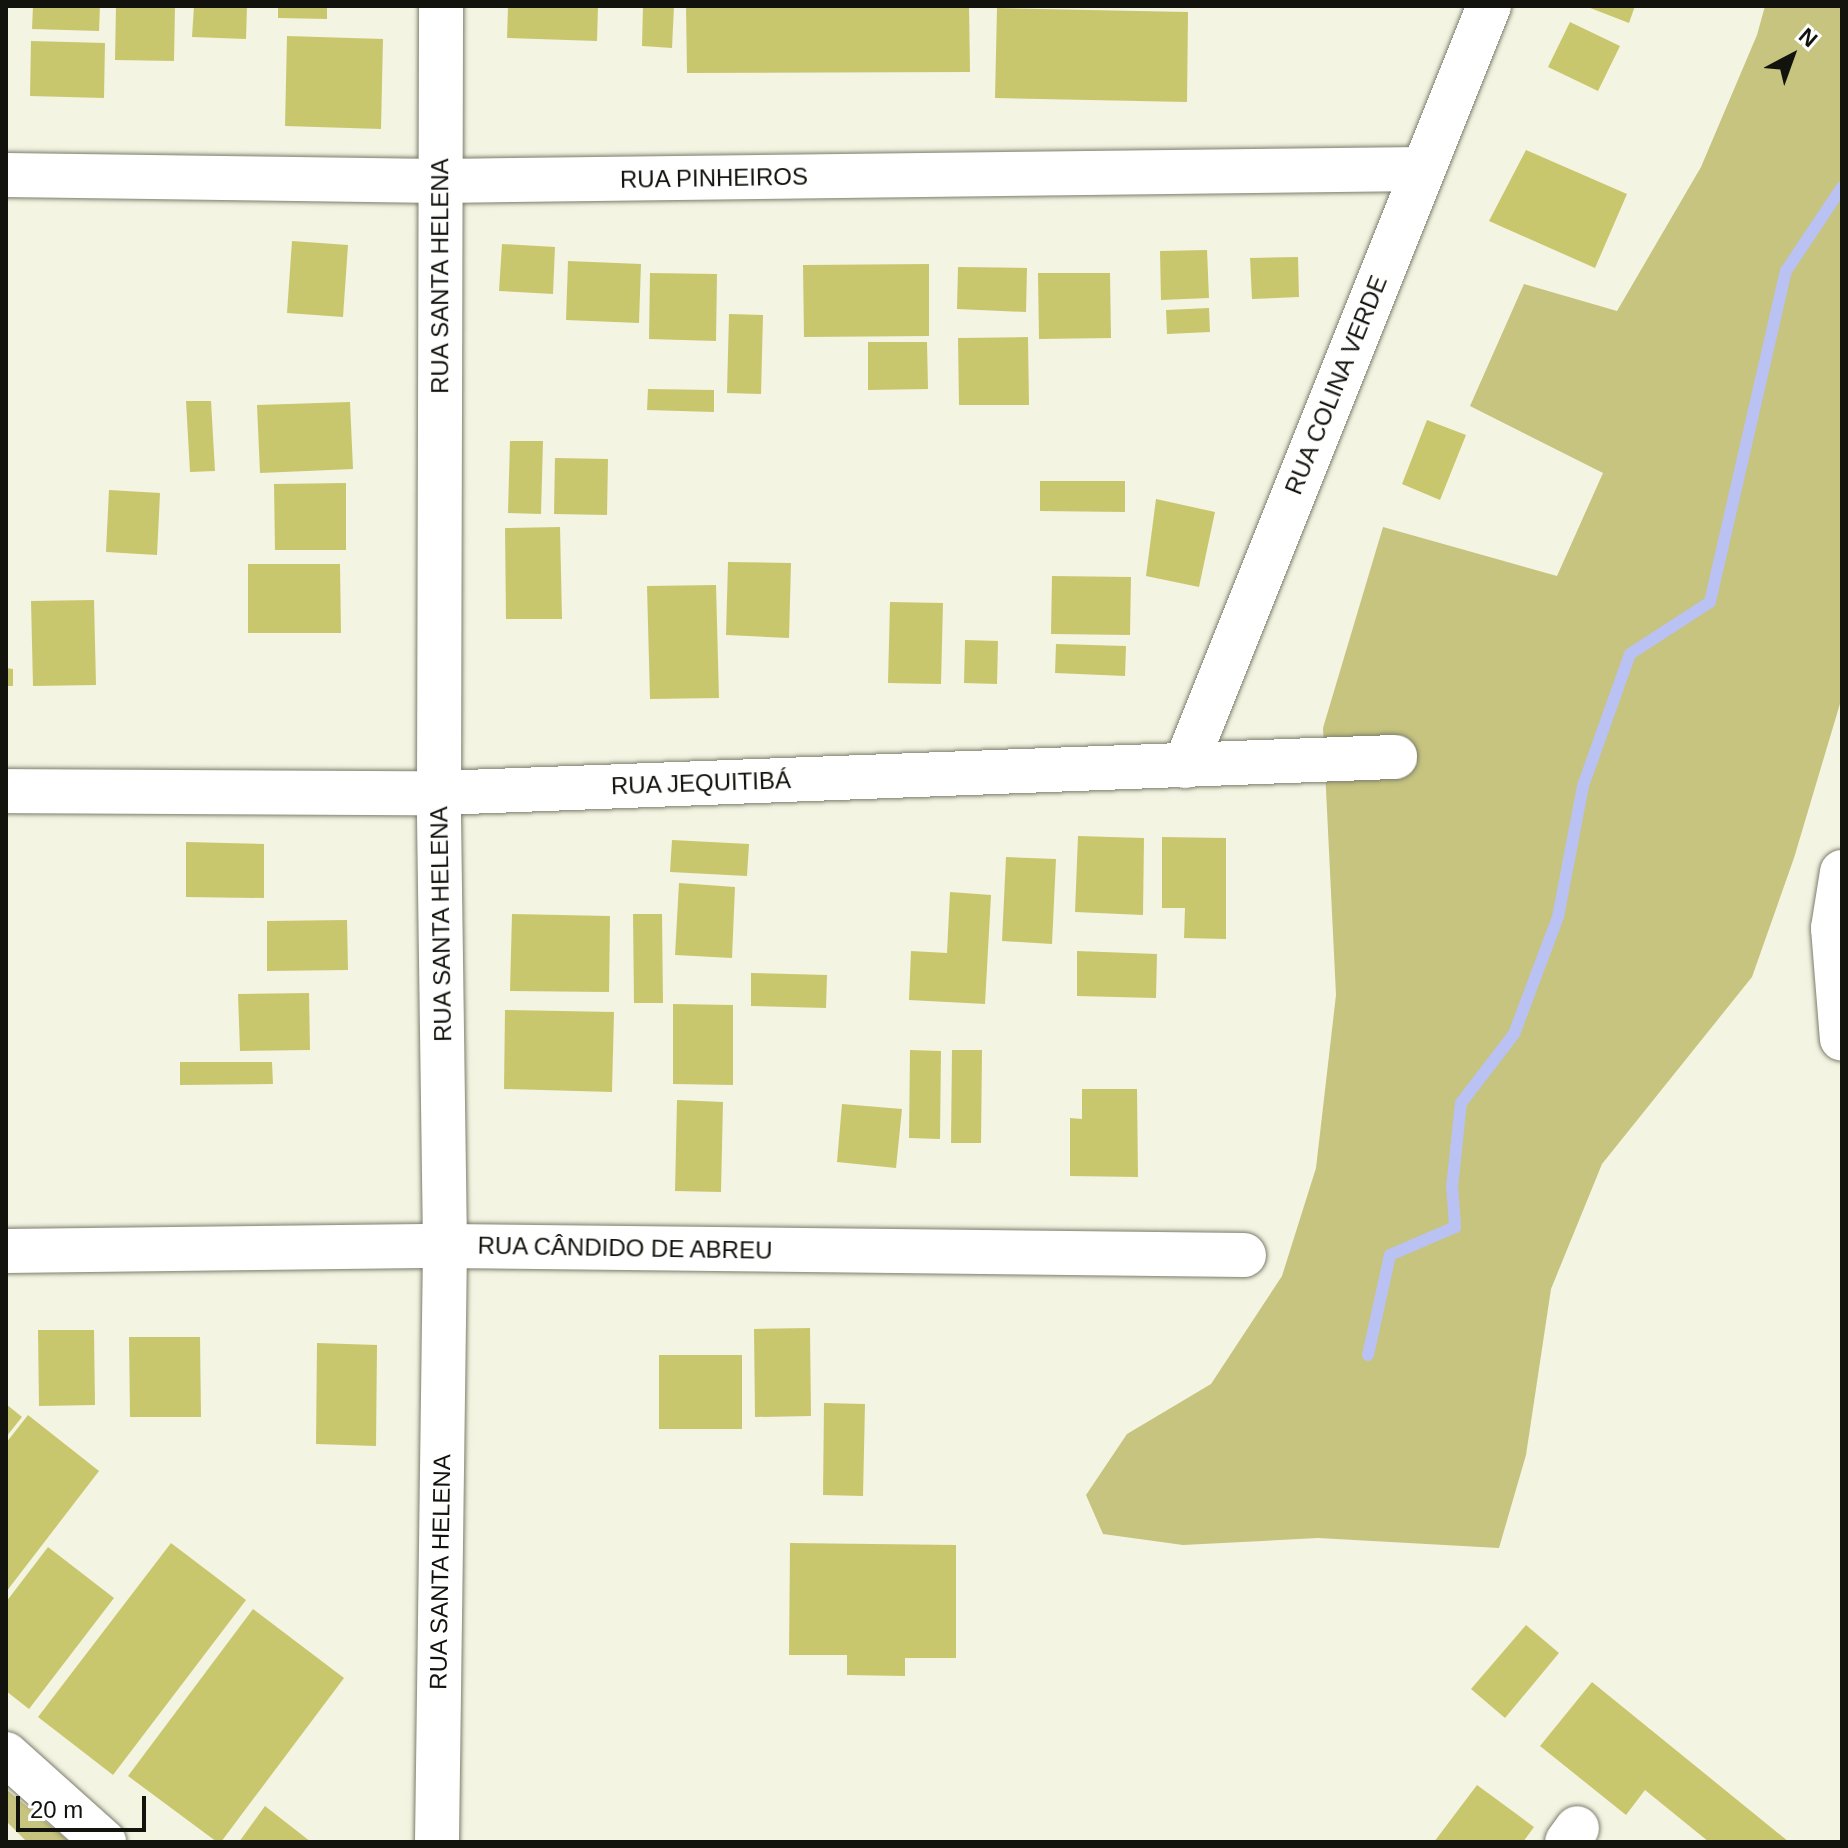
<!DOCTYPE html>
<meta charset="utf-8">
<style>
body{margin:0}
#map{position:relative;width:1848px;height:1848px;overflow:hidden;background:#f4f4e2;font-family:Arial,sans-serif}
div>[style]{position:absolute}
.green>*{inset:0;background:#c6c47e}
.stream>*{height:12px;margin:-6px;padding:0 6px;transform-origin:6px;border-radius:6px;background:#b9c2f2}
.building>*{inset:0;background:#c9c76d}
.roads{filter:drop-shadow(0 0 2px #7d7d6d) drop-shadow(0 0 2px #7d7d6d)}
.minor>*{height:44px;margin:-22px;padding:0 22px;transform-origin:22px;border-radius:22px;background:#fff}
span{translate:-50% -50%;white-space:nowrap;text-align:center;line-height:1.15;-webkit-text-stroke:6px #fff;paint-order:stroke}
.street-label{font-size:24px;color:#13130d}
.frame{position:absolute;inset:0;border:8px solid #13130d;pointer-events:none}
.north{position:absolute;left:1752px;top:16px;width:80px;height:80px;-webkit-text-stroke:6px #fff;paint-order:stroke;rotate:41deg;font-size:22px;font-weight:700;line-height:32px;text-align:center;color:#13130d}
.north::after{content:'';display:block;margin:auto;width:28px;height:36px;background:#13130d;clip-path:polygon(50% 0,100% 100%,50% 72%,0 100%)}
.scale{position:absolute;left:16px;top:1796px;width:130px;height:36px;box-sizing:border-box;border:4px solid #13130d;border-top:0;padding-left:10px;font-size:24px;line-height:28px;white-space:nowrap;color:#13130d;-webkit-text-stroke:6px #fff;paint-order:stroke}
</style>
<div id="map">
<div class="green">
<div style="clip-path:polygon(1765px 6px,1842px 6px,1842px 697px,1794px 858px,1752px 977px,1602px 1164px,1551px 1289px,1526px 1455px,1499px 1548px,1318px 1538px,1183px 1545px,1103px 1534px,1086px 1495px,1127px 1434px,1211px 1384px,1282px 1276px,1316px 1168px,1336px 995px,1323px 728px,1383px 527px,1557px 576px,1603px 473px,1470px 406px,1524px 284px,1617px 311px,1701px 167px,1757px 35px)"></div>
<div style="clip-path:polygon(6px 1789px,7px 1790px,70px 1842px,27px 1842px,6px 1821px)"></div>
</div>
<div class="stream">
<div style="left:1368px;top:1355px;width:102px;rotate:-77.6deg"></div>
<div style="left:1390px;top:1255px;width:71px;rotate:-23.3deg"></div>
<div style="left:1455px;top:1227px;width:39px;rotate:-94deg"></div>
<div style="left:1452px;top:1188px;width:85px;rotate:-84deg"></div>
<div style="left:1461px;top:1103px;width:87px;rotate:-52.5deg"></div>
<div style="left:1514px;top:1034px;width:125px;rotate:-69.4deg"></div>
<div style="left:1558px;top:917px;width:133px;rotate:-79.2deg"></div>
<div style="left:1583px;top:786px;width:140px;rotate:-70.4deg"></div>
<div style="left:1630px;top:654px;width:95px;rotate:-33deg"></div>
<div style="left:1710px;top:602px;width:340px;rotate:-77.1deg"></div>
<div style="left:1786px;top:271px;width:101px;rotate:-56.3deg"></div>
</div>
<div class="building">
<div style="clip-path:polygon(33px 6px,100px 6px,99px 31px,32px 29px)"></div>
<div style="clip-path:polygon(116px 6px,175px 6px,174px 61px,115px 60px)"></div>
<div style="clip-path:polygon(194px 6px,247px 6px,246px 39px,192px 37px)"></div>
<div style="clip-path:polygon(278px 6px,327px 6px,327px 19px,278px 18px)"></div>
<div style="clip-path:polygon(508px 6px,598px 6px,597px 41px,507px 38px)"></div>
<div style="clip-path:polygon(643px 6px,674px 6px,672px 48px,642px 46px)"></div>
<div style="clip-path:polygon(686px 6px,969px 6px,970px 72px,687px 73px)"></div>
<div style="clip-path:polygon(1585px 6px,1635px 6px,1629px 23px)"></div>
<div style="clip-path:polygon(997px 8px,1188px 12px,1187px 102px,995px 98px)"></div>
<div style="clip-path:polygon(1570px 22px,1620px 46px,1598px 91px,1548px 67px)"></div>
<div style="clip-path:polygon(287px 36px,383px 39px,381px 129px,285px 126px)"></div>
<div style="clip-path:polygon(31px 41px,105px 43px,104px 98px,30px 96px)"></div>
<div style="clip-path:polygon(1526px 150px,1627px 194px,1595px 268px,1489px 221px)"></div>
<div style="clip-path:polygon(292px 241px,348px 245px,343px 317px,287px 313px)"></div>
<div style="clip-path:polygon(502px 244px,555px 247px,553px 294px,499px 291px)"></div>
<div style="clip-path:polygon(1207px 250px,1209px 298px,1161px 300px,1160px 251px)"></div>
<div style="clip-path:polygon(1298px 257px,1299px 297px,1252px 299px,1250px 258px)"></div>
<div style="clip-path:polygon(568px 261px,641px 264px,639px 323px,566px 320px)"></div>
<div style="clip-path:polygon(929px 264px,929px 336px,804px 337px,803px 265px)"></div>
<div style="clip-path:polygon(958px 267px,1027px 268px,1026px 312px,957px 309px)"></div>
<div style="clip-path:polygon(650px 273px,717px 274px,716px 341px,649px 339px)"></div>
<div style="clip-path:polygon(1038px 273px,1110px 273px,1111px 338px,1039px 339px)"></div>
<div style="clip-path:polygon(1209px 308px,1210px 332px,1167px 334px,1166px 310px)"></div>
<div style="clip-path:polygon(729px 314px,763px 315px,761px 394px,727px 393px)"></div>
<div style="clip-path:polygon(1028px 337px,1029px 405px,959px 405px,958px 338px)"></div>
<div style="clip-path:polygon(868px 342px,927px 342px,928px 389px,868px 390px)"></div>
<div style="clip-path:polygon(648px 389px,714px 390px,714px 412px,647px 410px)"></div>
<div style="clip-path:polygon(186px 401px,211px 401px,215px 471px,190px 472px)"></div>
<div style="clip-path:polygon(350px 402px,353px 469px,260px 473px,257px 405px)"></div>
<div style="clip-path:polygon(1427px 420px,1466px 435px,1440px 500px,1402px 484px)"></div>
<div style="clip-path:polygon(510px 441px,543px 441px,541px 514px,508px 513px)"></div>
<div style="clip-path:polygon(555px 458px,608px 459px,607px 515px,554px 514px)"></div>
<div style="clip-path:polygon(1040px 481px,1125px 481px,1125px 512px,1040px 511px)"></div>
<div style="clip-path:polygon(346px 483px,346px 550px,275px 550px,274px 484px)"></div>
<div style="clip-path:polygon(109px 490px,160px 493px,157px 555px,106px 552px)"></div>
<div style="clip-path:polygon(1156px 499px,1215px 512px,1199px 587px,1146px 576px)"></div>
<div style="clip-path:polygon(560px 527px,562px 619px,506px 619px,505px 528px)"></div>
<div style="clip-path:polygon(728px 562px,791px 563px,789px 638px,726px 635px)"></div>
<div style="clip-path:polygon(248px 564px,340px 564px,341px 633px,248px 633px)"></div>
<div style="clip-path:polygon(1052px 576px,1131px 577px,1130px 635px,1051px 634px)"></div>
<div style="clip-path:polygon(716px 585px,719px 698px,650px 699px,647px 586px)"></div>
<div style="clip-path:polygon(94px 600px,96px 685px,33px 686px,31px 601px)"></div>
<div style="clip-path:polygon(890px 602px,943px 603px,941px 684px,888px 683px)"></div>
<div style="clip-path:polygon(965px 640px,998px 641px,997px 684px,964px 683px)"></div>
<div style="clip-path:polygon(1056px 644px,1126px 646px,1125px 676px,1055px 673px)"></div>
<div style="clip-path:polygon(6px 668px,13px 669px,13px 686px,6px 686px)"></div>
<div style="clip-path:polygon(1078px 836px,1144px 838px,1143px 915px,1075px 912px)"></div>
<div style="clip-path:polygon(1162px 837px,1226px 838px,1226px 939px,1184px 938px,1185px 908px,1162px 908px)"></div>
<div style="clip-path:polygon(672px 840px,749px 844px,747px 876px,670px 872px)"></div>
<div style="clip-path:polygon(186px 842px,264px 844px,264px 898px,186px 897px)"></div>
<div style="clip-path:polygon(1006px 857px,1056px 859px,1052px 944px,1002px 941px)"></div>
<div style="clip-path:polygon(679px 883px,735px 887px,732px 958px,675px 955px)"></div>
<div style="clip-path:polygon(950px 892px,991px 895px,985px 1004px,909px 1000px,911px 951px,947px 953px)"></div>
<div style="clip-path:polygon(512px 914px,610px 916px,609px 992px,510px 991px)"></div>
<div style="clip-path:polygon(633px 914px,662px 914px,663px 1003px,634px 1003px)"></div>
<div style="clip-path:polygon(347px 920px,348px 970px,267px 971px,267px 921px)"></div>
<div style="clip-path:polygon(1077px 951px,1157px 954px,1156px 998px,1077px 996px)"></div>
<div style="clip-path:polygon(751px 973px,827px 975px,826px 1008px,751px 1006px)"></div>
<div style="clip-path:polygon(309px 993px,310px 1050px,240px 1051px,238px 994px)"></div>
<div style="clip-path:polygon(673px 1004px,733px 1005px,733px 1085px,673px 1084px)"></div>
<div style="clip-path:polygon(505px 1010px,614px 1012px,612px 1092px,504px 1089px)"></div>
<div style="clip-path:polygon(910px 1050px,941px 1051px,940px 1139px,909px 1138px)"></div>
<div style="clip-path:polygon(952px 1050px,982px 1050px,981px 1143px,951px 1143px)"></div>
<div style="clip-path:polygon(180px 1062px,272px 1062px,273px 1084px,180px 1085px)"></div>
<div style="clip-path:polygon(1082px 1089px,1137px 1089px,1138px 1177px,1070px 1176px,1070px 1118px,1082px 1119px)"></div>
<div style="clip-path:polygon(677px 1100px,723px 1102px,721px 1192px,675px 1191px)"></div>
<div style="clip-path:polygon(842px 1104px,902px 1109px,896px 1168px,837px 1162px)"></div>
<div style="clip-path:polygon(810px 1328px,811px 1416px,755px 1417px,754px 1329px)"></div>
<div style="clip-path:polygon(38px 1330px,94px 1330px,95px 1405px,39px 1406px)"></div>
<div style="clip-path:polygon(129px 1337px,200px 1337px,201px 1417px,130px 1417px)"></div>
<div style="clip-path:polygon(317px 1343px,377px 1345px,376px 1446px,316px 1444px)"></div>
<div style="clip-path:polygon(659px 1355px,742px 1355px,742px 1429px,659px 1429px)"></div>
<div style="clip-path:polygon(824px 1403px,865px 1404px,863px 1496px,823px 1495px)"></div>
<div style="clip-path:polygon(6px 1404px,22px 1417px,6px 1437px)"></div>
<div style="clip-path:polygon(28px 1415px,99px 1471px,6px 1592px,6px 1443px)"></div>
<div style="clip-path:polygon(171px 1543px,246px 1600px,113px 1775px,38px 1717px)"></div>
<div style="clip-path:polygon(790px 1543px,956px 1545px,956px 1658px,905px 1658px,905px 1676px,847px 1675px,847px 1655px,789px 1655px)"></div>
<div style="clip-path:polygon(48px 1547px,114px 1598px,29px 1709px,6px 1691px,6px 1602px)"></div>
<div style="clip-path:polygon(253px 1609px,344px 1678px,221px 1842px,217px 1842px,128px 1776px)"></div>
<div style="clip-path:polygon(1526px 1625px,1559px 1653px,1505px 1718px,1471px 1689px)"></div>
<div style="clip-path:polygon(1592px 1682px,1789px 1842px,1709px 1842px,1645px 1790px,1626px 1815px,1540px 1746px)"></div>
<div style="clip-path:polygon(1477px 1785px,1534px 1827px,1523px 1842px,1434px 1842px)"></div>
<div style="clip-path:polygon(265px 1806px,311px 1842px,239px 1842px)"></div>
</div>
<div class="roads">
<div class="minor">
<div style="left:6px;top:175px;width:434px;rotate:0.8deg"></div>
<div style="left:440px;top:181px;width:981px;rotate:-0.7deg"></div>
<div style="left:1185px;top:766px;width:819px;rotate:-68.2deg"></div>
<div style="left:6px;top:791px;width:433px;rotate:0.3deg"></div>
<div style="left:439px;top:793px;width:957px;rotate:-2.16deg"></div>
<div style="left:1842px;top:872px;width:57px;rotate:99.1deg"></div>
<div style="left:1833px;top:928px;width:111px;rotate:85.4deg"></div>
<div style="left:6px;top:1251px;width:439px;rotate:-0.7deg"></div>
<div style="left:445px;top:1246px;width:799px;rotate:0.65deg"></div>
<div style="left:6px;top:1754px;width:132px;rotate:41.9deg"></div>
<div style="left:437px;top:1842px;width:596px;rotate:-89.23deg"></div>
<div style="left:445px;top:1246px;width:453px;rotate:-90.8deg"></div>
<div style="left:439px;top:793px;width:787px;rotate:-89.85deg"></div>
<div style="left:1567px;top:1842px;width:17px;rotate:-54deg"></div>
</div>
</div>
<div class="street-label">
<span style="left:714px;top:178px;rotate:-1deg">RUA PINHEIROS</span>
<span style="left:440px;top:276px;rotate:-90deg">RUA SANTA HELENA</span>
<span style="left:1336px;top:385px;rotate:-68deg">RUA COLINA VERDE</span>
<span style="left:701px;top:783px;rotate:-2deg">RUA JEQUITIBÁ</span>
<span style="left:441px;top:924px;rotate:-91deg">RUA SANTA HELENA</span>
<span style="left:625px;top:1248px;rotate:1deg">RUA CÂNDIDO DE ABREU</span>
<span style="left:440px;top:1572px;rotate:-89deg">RUA SANTA HELENA</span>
</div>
<div class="frame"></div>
<div class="north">N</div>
<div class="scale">20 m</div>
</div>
